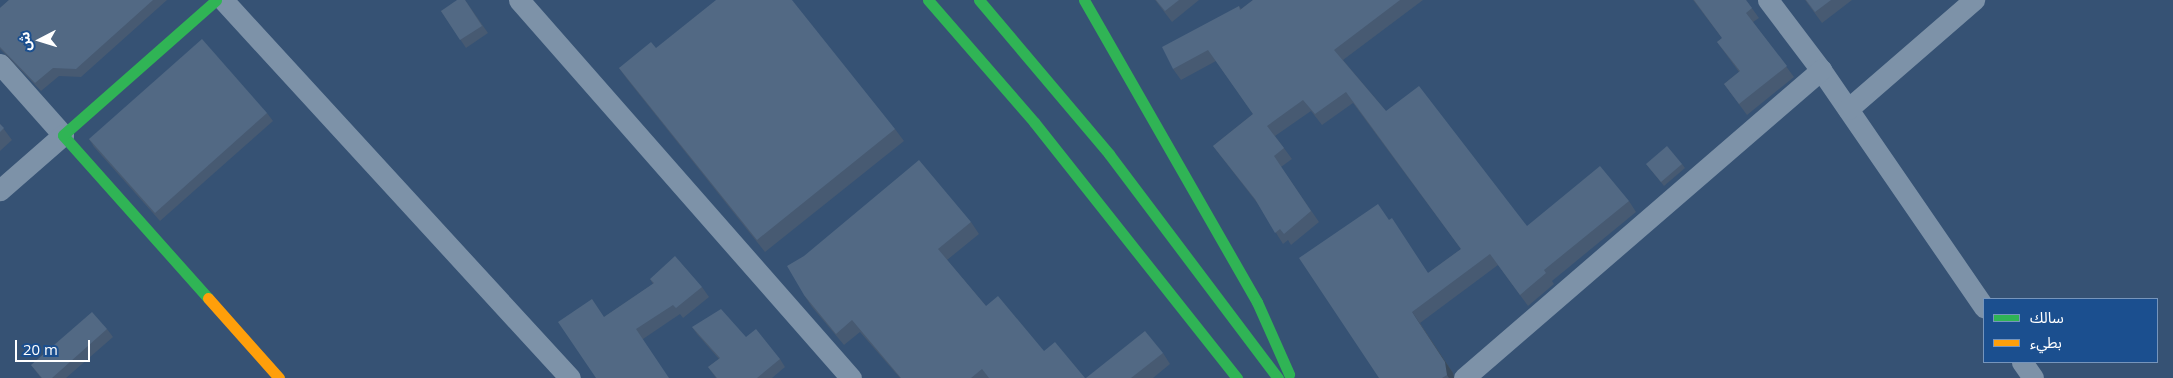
<!DOCTYPE html>
<meta charset="utf-8">
<style>
body{margin:0}
#map{position:relative;width:2173px;height:378px;overflow:hidden;background:#365274;font-family:"Open Sans","Noto Sans Arabic",sans-serif}
div>[style]{position:absolute}
.street>*{height:21px;margin:-10.5px;padding:0 10.5px;transform-origin:10.5px;border-radius:10.5px;background:#7d92a8}
.fast>*{height:11px;margin:-5.5px;padding:0 5.5px;transform-origin:5.5px;border-radius:5.5px;background:#30b455}
.slow>*{height:11px;margin:-5.5px;padding:0 5.5px;transform-origin:5.5px;border-radius:5.5px;background:#ff9f0a}
.wall>*{inset:0;background:#475a72}
.shaded-wall>*{inset:0;background:#394a5c}
.building>*{inset:0;background:#526984}
span{translate:-50% -50%;white-space:nowrap;text-align:center;line-height:1.15;-webkit-text-stroke:4px #1b4f8f;paint-order:stroke}
.legend{position:absolute;left:1983px;top:298px;width:175px;height:65px;box-sizing:border-box;background:#1b4f8f;border:1px solid #7695bc;margin:0;padding:6px 9px;list-style:none;font-size:15px;color:#fff}
.legend li{display:flex;align-items:center;gap:10px;height:25px}
.legend b{width:25px;border:1px solid #7695bc}
.north{position:absolute;left:15px;top:15px;width:50px;height:50px;-webkit-text-stroke:4px #1b4f8f;paint-order:stroke;rotate:265deg;font-size:14px;font-weight:700;line-height:20px;text-align:center;color:#fff}
.north::after{content:'';display:block;margin:auto;width:18px;height:22px;background:#fff;clip-path:polygon(50% 0,100% 100%,50% 72%,0 100%)}
.scale{position:absolute;left:15px;top:340px;width:75px;height:22px;box-sizing:border-box;border:2px solid #fff;border-top:0;padding-left:6px;font-size:15px;line-height:18px;white-space:nowrap;color:#fff;-webkit-text-stroke:4px #1b4f8f;paint-order:stroke}
</style>
<div id="map">
<div class="street">
<div style="left:223px;top:0;width:513px;rotate:47.45deg"></div>
<div style="left:519px;top:0;width:503px;rotate:48.71deg"></div>
<div style="left:1768px;top:0;width:88px;rotate:52.9deg"></div>
<div style="left:1821px;top:70px;width:288px;rotate:55.5deg"></div>
<div style="left:0;top:64px;width:95px;rotate:48.4deg"></div>
<div style="left:63px;top:135px;width:84px;rotate:138.9deg"></div>
<div style="left:1848px;top:109px;width:167px;rotate:-40.9deg"></div>
<div style="left:2022px;top:362px;width:19px;rotate:55deg"></div>
<div style="left:1464px;top:378px;width:472px;rotate:-40.8deg"></div>
</div>
<div class="fast">
<div style="left:928px;top:0;width:162px;rotate:49deg"></div>
<div style="left:1034px;top:122px;width:327px;rotate:51.6deg"></div>
<div style="left:979px;top:0;width:202px;rotate:49.8deg"></div>
<div style="left:1109px;top:154px;width:281px;rotate:53deg"></div>
<div style="left:1084px;top:0;width:348px;rotate:60.2deg"></div>
<div style="left:1257px;top:302px;width:79px;rotate:66deg"></div>
<div style="left:208px;top:298px;width:218px;rotate:-131.7deg"></div>
<div style="left:63px;top:135px;width:204px;rotate:-41.4deg"></div>
</div>
<div class="slow">
<div style="left:208px;top:298px;width:107px;rotate:48.4deg"></div>
</div>
<div class="wall">
<div style="clip-path:polygon(9px 0,167px 0,81px 77px,59px 76px,41px 91px,0 49px,0 8px)"></div>
<div style="clip-path:polygon(465px 0,488px 33px,466px 48px,441px 11px)"></div>
<div style="clip-path:polygon(1155px 0,1199px 0,1172px 22px)"></div>
<div style="clip-path:polygon(1253px 0,1423px 0,1343px 60px,1386px 111px,1527px 226px,1629px 201px,1636px 212px,1552px 281px,1554px 284px,1528px 306px,1498px 265px,1420px 323px,1453px 373px,1454px 378px,1379px 378px,1389px 219px,1428px 273px,1461px 249px,1353px 103px,1322px 125px,1311px 111px,1275px 136px,1292px 159px,1281px 167px,1319px 222px,1291px 245px,1288px 240px,1283px 244px,1258px 204px,1213px 146px,1253px 114px,1216px 61px,1181px 80px,1173px 69px,1239px 6px,1241px 9px)"></div>
<div style="clip-path:polygon(1693px 0,1746px 0,1759px 18px,1753px 22px,1794px 77px,1747px 115px,1724px 84px,1739px 72px,1717px 42px,1722px 38px)"></div>
<div style="clip-path:polygon(1805px 0,1852px 0,1822px 23px)"></div>
<div style="clip-path:polygon(656px 48px,895px 129px,904px 141px,765px 252px,627px 79px,619px 68px)"></div>
<div style="clip-path:polygon(267px 113px,273px 121px,160px 221px,94px 147px,89px 139px)"></div>
<div style="clip-path:polygon(0 124px,12px 140px,0 151px)"></div>
<div style="clip-path:polygon(1646px 164px,1682px 164px,1685px 168px,1664px 186px)"></div>
<div style="clip-path:polygon(971px 222px,979px 234px,947px 260px,986px 306px,1044px 351px,1085px 378px,900px 378px,860px 332px,844px 345px,812px 307px,804px 295px)"></div>
<div style="clip-path:polygon(650px 279px,702px 287px,709px 297px,683px 318px,680px 314px,643px 339px,596px 378px,604px 317px,653px 284px)"></div>
<div style="clip-path:polygon(692px 327px,746px 337px,780px 359px,785px 367px,772px 378px,716px 378px,708px 367px,719px 359px,697px 334px)"></div>
<div style="clip-path:polygon(107px 329px,113px 337px,66px 378px,41px 378px,31px 365px)"></div>
<div style="clip-path:polygon(1163px 353px,1170px 364px,1153px 378px,1086px 378px)"></div>
</div>
<div class="shaded-wall">
<div style="clip-path:polygon(1412px 312px,1453px 373px,1454px 378px,1449px 378px,1447px 375px)"></div>
</div>
<div class="building">
<div style="clip-path:polygon(9px 0,153px 0,76px 69px,53px 68px,35px 83px,0 47px,0 8px)"></div>
<div style="clip-path:polygon(457px 0,465px 0,482px 26px,460px 40px,441px 11px)"></div>
<div style="clip-path:polygon(716px 0,792px 0,895px 129px,757px 240px,619px 68px,651px 42px,656px 48px)"></div>
<div style="clip-path:polygon(1156px 0,1179px 0,1165px 11px)"></div>
<div style="clip-path:polygon(1253px 0,1400px 0,1334px 50px,1386px 111px,1419px 86px,1527px 226px,1600px 166px,1629px 201px,1544px 270px,1546px 273px,1520px 295px,1490px 254px,1412px 312px,1445px 362px,1447px 375px,1442px 378px,1379px 378px,1299px 258px,1378px 204px,1389px 220px,1392px 218px,1428px 273px,1461px 249px,1346px 92px,1315px 114px,1303px 100px,1267px 126px,1284px 148px,1274px 156px,1311px 211px,1284px 234px,1280px 229px,1275px 233px,1255px 199px,1213px 146px,1253px 114px,1208px 50px,1173px 69px,1162px 47px,1239px 6px,1240px 10px)"></div>
<div style="clip-path:polygon(1694px 0,1746px 0,1752px 8px,1746px 13px,1787px 66px,1739px 104px,1724px 84px,1740px 71px,1717px 42px,1722px 38px)"></div>
<div style="clip-path:polygon(1806px 0,1831px 0,1815px 12px)"></div>
<div style="clip-path:polygon(202px 39px,267px 113px,155px 213px,89px 139px)"></div>
<div style="clip-path:polygon(0 124px,4px 128px,0 132px)"></div>
<div style="clip-path:polygon(1667px 146px,1682px 164px,1661px 182px,1646px 164px)"></div>
<div style="clip-path:polygon(919px 160px,971px 222px,938px 249px,986px 306px,998px 296px,1044px 351px,1055px 342px,1085px 378px,989px 378px,982px 369px,971px 378px,901px 378px,852px 320px,836px 334px,804px 295px,787px 266px,804px 256px)"></div>
<div style="clip-path:polygon(675px 256px,702px 287px,676px 308px,673px 305px,636px 329px,669px 378px,596px 378px,558px 322px,592px 299px,604px 317px,654px 283px,650px 279px)"></div>
<div style="clip-path:polygon(721px 309px,746px 337px,756px 329px,780px 359px,757px 378px,717px 378px,708px 367px,720px 358px,692px 327px)"></div>
<div style="clip-path:polygon(92px 312px,107px 329px,52px 378px,42px 378px,31px 365px)"></div>
<div style="clip-path:polygon(1145px 331px,1163px 353px,1131px 378px,1086px 378px)"></div>
</div>
<ul class="legend">
<li><b style="height:6px;background:#30b455"></b>سالك</li>
<li><b style="height:6px;background:#ff9f0a"></b>بطيء</li>
</ul>
<div class="north">ش</div>
<div class="scale">20 m</div>
</div>
